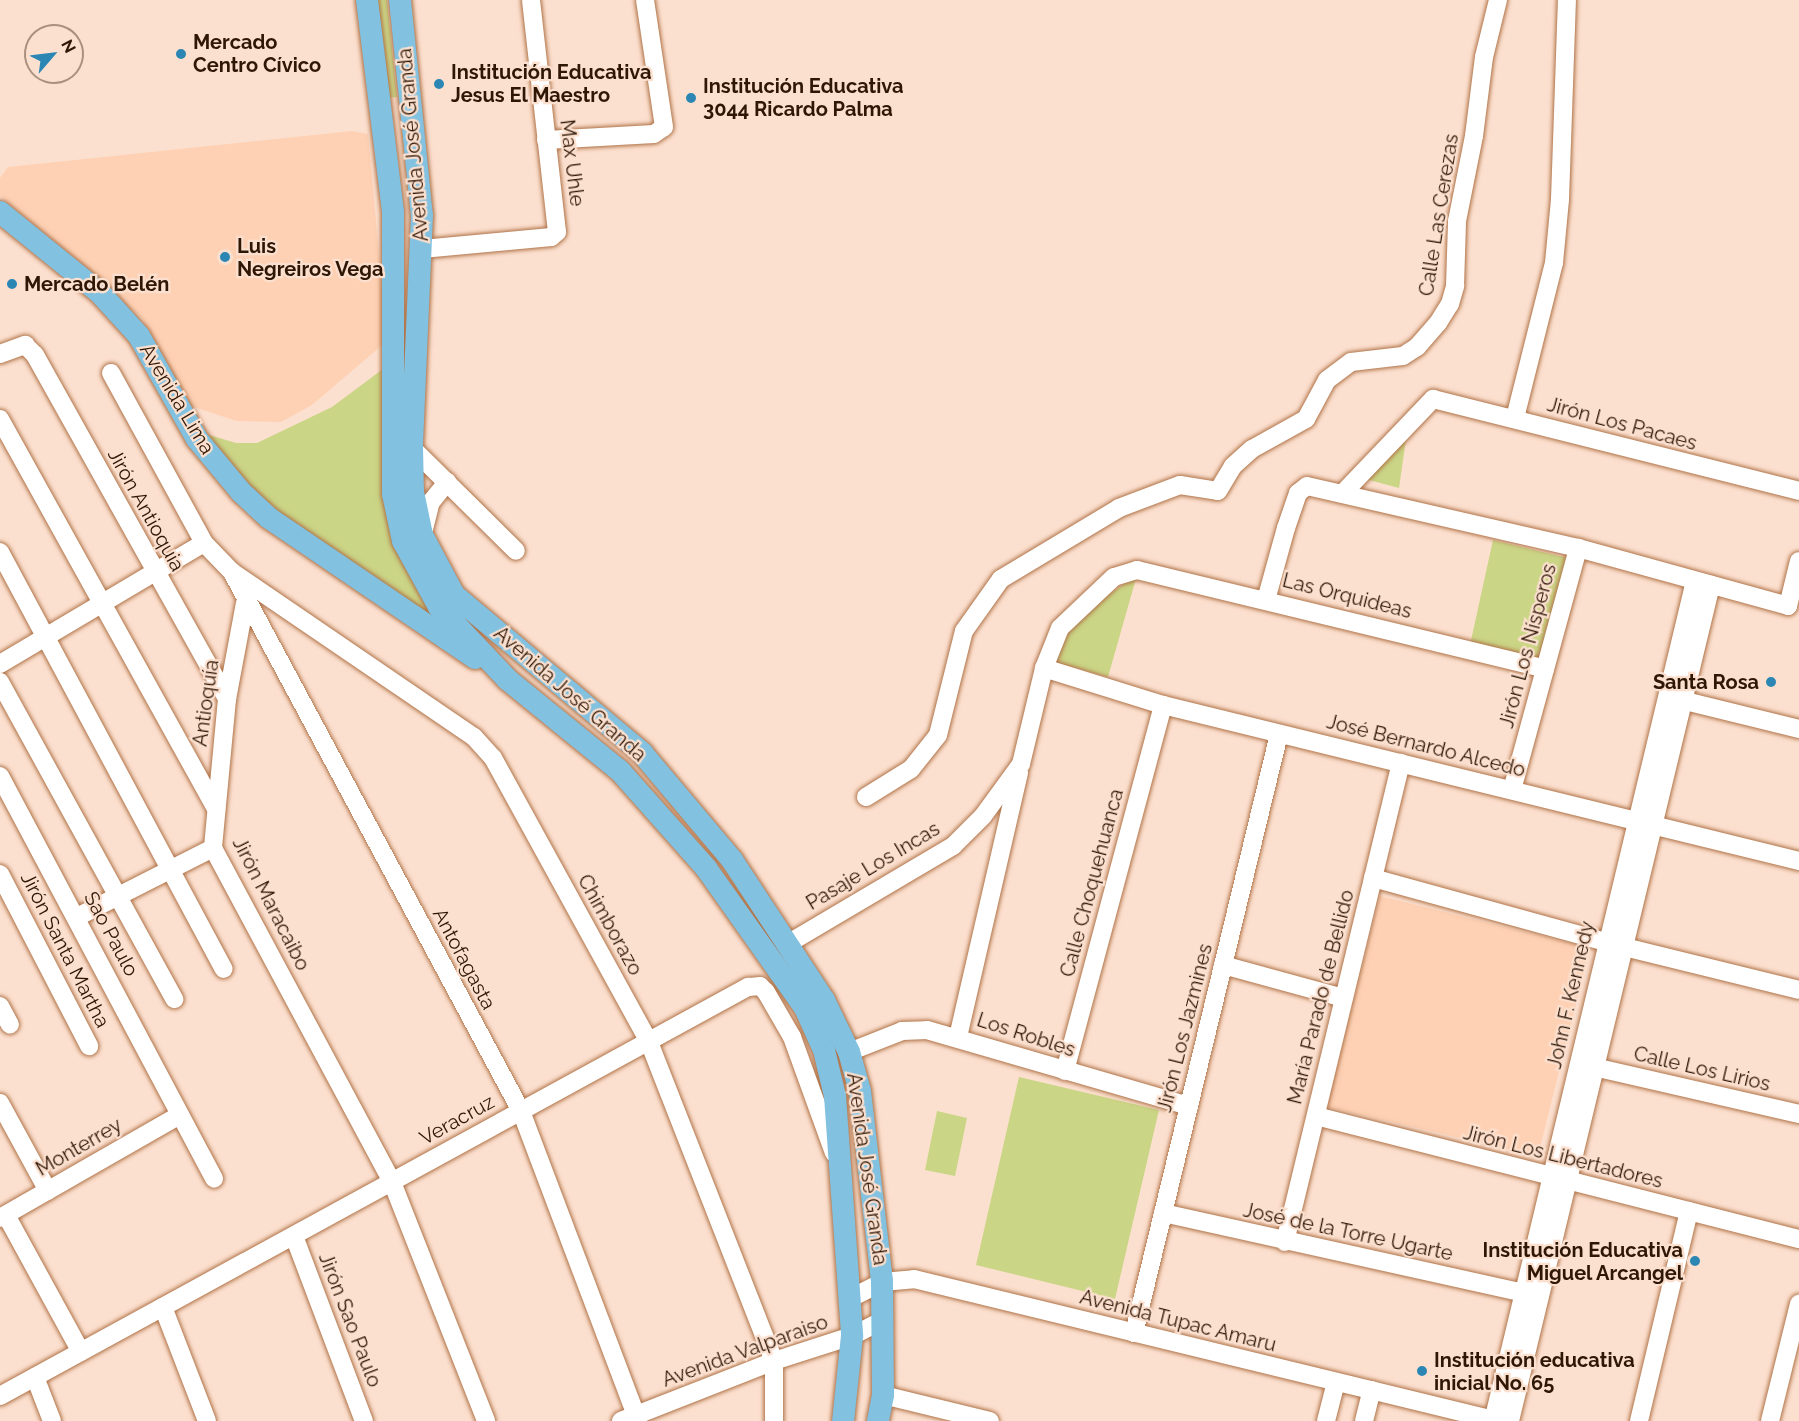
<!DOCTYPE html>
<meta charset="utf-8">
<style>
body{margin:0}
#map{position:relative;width:1799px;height:1421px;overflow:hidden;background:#fce0cf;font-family:Raleway,sans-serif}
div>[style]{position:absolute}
.built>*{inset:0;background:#fed1b4}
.green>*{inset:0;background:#cad585}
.roads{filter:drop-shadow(0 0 2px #b07348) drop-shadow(0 0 2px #b07348)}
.minor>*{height:18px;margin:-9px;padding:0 9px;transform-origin:9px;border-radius:9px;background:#fff}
.major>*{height:22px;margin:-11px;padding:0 11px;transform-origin:11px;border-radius:11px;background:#82c1e0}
.dots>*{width:16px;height:16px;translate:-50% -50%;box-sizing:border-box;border:3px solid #fce0cf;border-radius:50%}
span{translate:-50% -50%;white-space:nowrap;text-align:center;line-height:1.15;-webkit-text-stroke:4.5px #fce0cf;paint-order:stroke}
.poi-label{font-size:20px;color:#2f1705;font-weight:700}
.left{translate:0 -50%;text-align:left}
.right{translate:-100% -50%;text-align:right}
.street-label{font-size:20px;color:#2f1705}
.north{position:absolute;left:24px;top:24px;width:60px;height:60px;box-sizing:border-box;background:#fce0cf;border:2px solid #aa907e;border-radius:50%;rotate:62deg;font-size:16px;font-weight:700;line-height:24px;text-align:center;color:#2f1705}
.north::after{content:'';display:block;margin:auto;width:21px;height:27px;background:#2b86b3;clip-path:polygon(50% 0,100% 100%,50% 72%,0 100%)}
</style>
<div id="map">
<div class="built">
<div style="clip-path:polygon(352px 131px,368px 134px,387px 341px,312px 405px,281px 422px,236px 421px,191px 406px,142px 318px,0 196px,0 178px,8px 167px)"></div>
<div style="clip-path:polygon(1380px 896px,1590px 948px,1538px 1156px,1327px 1107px)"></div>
</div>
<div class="green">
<div style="clip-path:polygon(374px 0,387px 0,397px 97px,386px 98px)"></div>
<div style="clip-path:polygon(387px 366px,440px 619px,415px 609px,282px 523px,206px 434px,236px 443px,257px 443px,332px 407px)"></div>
<div style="clip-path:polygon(1408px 425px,1399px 488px,1358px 477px)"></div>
<div style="clip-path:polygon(1493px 540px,1572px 559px,1545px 663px,1470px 645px)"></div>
<div style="clip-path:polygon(1137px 575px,1108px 677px,1051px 661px,1076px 617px)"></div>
<div style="clip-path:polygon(1019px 1077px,1159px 1110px,1115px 1299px,976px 1265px)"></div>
<div style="clip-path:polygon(937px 1111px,967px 1118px,955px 1176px,925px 1170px)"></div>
</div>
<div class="roads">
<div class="minor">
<div style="left:546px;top:140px;width:108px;rotate:-3.2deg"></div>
<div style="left:654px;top:134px;width:12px;rotate:-35deg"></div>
<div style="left:664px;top:127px;width:128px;rotate:-98.5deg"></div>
<div style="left:422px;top:249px;width:130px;rotate:-5.3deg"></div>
<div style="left:551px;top:237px;width:8px;rotate:-40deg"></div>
<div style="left:557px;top:232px;width:233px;rotate:-96.4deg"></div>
<div style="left:0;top:354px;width:27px;rotate:-20deg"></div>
<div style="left:25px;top:345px;width:14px;rotate:45deg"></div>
<div style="left:35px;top:355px;width:394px;rotate:60.8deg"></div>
<div style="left:111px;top:373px;width:194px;rotate:61.3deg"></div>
<div style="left:204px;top:543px;width:40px;rotate:46deg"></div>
<div style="left:232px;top:572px;width:612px;rotate:61.8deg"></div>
<div style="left:521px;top:1111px;width:331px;rotate:69.3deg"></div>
<div style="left:1515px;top:418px;width:160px;rotate:-75.9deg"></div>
<div style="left:1554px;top:263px;width:64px;rotate:-84.6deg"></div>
<div style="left:1560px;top:199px;width:199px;rotate:-88deg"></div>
<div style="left:0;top:419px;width:446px;rotate:61deg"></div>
<div style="left:412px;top:448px;width:146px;rotate:44.7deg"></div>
<div style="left:1344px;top:492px;width:129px;rotate:-46.3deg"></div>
<div style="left:1433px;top:399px;width:377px;rotate:14.1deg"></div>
<div style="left:423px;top:533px;width:32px;rotate:-76deg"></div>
<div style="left:431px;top:502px;width:26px;rotate:-51deg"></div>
<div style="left:0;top:552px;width:473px;rotate:61.8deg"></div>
<div style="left:232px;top:572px;width:293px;rotate:34.3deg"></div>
<div style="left:474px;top:737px;width:28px;rotate:48deg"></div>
<div style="left:493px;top:758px;width:324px;rotate:61.2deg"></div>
<div style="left:649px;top:1042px;width:343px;rotate:68.6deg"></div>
<div style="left:774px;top:1361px;width:60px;rotate:90deg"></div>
<div style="left:1266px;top:600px;width:75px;rotate:-74.5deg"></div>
<div style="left:1286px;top:528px;width:37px;rotate:-71deg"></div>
<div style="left:1298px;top:493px;width:11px;rotate:-38deg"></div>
<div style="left:1307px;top:486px;width:278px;rotate:12.9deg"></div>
<div style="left:1578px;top:548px;width:218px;rotate:15.4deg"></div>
<div style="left:1788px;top:606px;width:46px;rotate:-76.3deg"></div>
<div style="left:245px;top:603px;width:98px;rotate:100.6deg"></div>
<div style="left:227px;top:699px;width:150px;rotate:95.4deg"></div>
<div style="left:213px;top:848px;width:379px;rotate:61.8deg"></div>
<div style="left:392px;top:1182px;width:257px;rotate:68.5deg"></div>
<div style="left:0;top:664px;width:237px;rotate:-30.7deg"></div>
<div style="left:1044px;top:668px;width:125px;rotate:17.3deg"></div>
<div style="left:1163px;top:705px;width:655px;rotate:13.78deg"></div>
<div style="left:0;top:682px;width:362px;rotate:61.2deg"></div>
<div style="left:1673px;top:698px;width:130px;rotate:13.8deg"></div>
<div style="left:0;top:776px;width:456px;rotate:62deg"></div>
<div style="left:1512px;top:790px;width:251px;rotate:-74.7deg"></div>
<div style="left:866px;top:797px;width:53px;rotate:-31.9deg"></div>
<div style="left:911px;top:769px;width:43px;rotate:-51.5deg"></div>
<div style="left:938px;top:735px;width:107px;rotate:-76deg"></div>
<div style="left:964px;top:631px;width:64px;rotate:-54.6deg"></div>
<div style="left:1001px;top:579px;width:138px;rotate:-31deg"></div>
<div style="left:1119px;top:508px;width:65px;rotate:-20.7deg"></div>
<div style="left:1180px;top:485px;width:38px;rotate:9deg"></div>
<div style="left:1218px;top:491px;width:29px;rotate:-59deg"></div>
<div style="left:1233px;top:466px;width:25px;rotate:-42deg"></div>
<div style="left:1252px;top:449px;width:62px;rotate:-29.1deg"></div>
<div style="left:1306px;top:419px;width:44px;rotate:-61.7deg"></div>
<div style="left:1327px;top:380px;width:30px;rotate:-37deg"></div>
<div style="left:1351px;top:362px;width:52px;rotate:-6.6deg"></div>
<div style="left:1403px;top:356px;width:17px;rotate:-33deg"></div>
<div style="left:1417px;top:347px;width:32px;rotate:-49deg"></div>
<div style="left:1438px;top:323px;width:22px;rotate:-58deg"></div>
<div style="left:1450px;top:304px;width:19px;rotate:-74deg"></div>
<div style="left:1455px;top:286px;width:65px;rotate:-88.2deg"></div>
<div style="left:1457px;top:221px;width:87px;rotate:-78.7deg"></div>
<div style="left:1474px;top:136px;width:80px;rotate:-82.8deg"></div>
<div style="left:1484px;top:57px;width:59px;rotate:-76.2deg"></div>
<div style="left:0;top:874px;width:194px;rotate:62.6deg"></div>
<div style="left:1373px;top:878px;width:260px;rotate:15.4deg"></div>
<div style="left:1624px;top:947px;width:180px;rotate:13.8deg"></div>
<div style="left:77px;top:917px;width:153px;rotate:-26.9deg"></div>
<div style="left:789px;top:943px;width:191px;rotate:-30.6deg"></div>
<div style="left:953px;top:846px;width:42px;rotate:-45deg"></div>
<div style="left:983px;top:816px;width:64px;rotate:-53.8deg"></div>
<div style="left:1021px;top:764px;width:99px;rotate:-76.5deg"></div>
<div style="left:1044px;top:668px;width:43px;rotate:-68.2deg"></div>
<div style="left:1060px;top:628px;width:74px;rotate:-43.4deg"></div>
<div style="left:1114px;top:577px;width:24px;rotate:-17deg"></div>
<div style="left:1137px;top:570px;width:420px;rotate:13.6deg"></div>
<div style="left:1223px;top:965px;width:125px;rotate:15.3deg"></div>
<div style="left:0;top:1006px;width:21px;rotate:62deg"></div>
<div style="left:958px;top:1037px;width:271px;rotate:-77deg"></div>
<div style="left:849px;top:1052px;width:57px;rotate:-21.6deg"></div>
<div style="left:902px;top:1031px;width:25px;rotate:-2deg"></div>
<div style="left:927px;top:1030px;width:273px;rotate:16.2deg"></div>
<div style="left:1594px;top:1067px;width:210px;rotate:12.9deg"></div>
<div style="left:1065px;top:1071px;width:379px;rotate:-75deg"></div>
<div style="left:0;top:1103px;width:100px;rotate:61.4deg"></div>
<div style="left:1316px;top:1116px;width:498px;rotate:14.3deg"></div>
<div style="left:1163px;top:1213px;width:369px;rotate:12.5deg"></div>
<div style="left:6px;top:1215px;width:156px;rotate:61.3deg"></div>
<div style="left:0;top:1218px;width:207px;rotate:-29.8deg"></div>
<div style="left:294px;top:1236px;width:198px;rotate:69.3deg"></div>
<div style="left:1285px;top:1242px;width:493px;rotate:-76.4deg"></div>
<div style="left:849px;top:1299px;width:37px;rotate:-27deg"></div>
<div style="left:882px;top:1282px;width:32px;rotate:-5deg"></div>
<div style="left:914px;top:1279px;width:601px;rotate:13.67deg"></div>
<div style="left:163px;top:1307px;width:122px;rotate:68.9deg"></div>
<div style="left:1134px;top:1333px;width:616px;rotate:-76.39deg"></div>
<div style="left:35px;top:1377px;width:47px;rotate:68.9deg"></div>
<div style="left:883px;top:1395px;width:110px;rotate:13.7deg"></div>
<div style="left:0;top:1396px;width:853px;rotate:-28.67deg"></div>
<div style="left:748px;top:987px;width:12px;rotate:-5deg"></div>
<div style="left:760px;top:986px;width:8px;rotate:45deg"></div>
<div style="left:766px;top:992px;width:52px;rotate:60deg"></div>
<div style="left:792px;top:1037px;width:123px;rotate:70.1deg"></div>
<div style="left:621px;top:1421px;width:164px;rotate:-21.4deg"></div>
<div style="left:774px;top:1361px;width:82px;rotate:-17.8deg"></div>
<div style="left:852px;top:1336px;width:35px;rotate:-27deg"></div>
<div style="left:1326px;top:1421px;width:40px;rotate:-75.6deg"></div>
<div style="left:1364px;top:1421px;width:32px;rotate:-76deg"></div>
<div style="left:1493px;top:1421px;width:864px;rotate:-76.48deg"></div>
<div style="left:1510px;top:1421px;width:860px;rotate:-76.48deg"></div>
<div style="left:1639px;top:1421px;width:216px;rotate:-76.6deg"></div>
<div style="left:1770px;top:1421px;width:121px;rotate:-76.1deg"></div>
</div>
<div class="major">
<div style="left:367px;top:0;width:214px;rotate:83deg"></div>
<div style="left:393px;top:212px;width:282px;rotate:90deg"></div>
<div style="left:393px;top:494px;width:48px;rotate:78deg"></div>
<div style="left:403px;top:541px;width:75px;rotate:61.4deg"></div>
<div style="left:439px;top:607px;width:100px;rotate:46.6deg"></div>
<div style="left:508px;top:680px;width:144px;rotate:39.1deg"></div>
<div style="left:620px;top:771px;width:130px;rotate:48.4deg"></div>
<div style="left:706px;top:868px;width:171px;rotate:54.7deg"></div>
<div style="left:805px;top:1008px;width:46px;rotate:65.7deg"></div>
<div style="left:824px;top:1050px;width:47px;rotate:76.6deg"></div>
<div style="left:835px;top:1096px;width:241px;rotate:85.9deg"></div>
<div style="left:852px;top:1336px;width:85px;rotate:96deg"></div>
<div style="left:400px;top:0;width:216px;rotate:84.2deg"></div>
<div style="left:422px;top:215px;width:233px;rotate:92.5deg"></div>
<div style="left:412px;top:448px;width:44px;rotate:88.7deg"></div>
<div style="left:413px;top:492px;width:44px;rotate:78.2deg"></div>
<div style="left:422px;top:535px;width:68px;rotate:61.9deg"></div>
<div style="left:454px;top:595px;width:246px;rotate:40deg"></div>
<div style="left:642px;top:753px;width:140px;rotate:49.9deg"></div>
<div style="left:732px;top:860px;width:168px;rotate:56.7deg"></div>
<div style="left:824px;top:1000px;width:58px;rotate:64.3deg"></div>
<div style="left:849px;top:1052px;width:41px;rotate:74.2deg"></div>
<div style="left:860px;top:1091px;width:192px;rotate:83.4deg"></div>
<div style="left:882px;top:1282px;width:113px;rotate:89.5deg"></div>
<div style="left:883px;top:1395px;width:26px;rotate:101deg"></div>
<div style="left:0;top:212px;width:129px;rotate:39deg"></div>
<div style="left:100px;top:293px;width:58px;rotate:47.8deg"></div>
<div style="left:139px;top:336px;width:118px;rotate:60.6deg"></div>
<div style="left:197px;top:439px;width:69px;rotate:50.3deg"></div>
<div style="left:241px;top:492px;width:38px;rotate:43deg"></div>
<div style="left:269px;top:518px;width:249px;rotate:34.2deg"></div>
</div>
</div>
<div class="dots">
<div style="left:181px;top:54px;background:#2b86b3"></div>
<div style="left:439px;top:84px;background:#2b86b3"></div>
<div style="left:691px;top:98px;background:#2b86b3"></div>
<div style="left:225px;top:257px;background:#2b86b3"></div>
<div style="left:12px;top:284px;background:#2b86b3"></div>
<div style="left:1771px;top:682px;background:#2b86b3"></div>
<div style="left:1695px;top:1261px;background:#2b86b3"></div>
<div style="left:1422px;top:1371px;background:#2b86b3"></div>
</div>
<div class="poi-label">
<span class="left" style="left:193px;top:54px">Mercado<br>Centro Cívico</span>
<span class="left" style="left:451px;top:84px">Institución Educativa<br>Jesus El Maestro</span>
<span class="left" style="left:703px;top:98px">Institución Educativa<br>3044 Ricardo Palma</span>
<span class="left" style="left:237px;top:258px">Luis<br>Negreiros Vega</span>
<span class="left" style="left:24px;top:284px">Mercado Belén</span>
<span class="right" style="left:1759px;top:682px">Santa Rosa</span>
<span class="right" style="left:1683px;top:1262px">Institución Educativa<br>Miguel Arcangel</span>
<span class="left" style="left:1434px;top:1372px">Institución educativa<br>inicial No. 65</span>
</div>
<div class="street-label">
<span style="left:413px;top:145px;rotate:-95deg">Avenida José Granda</span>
<span style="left:572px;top:163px;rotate:83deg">Max Uhle</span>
<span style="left:1439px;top:215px;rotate:-81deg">Calle Las Cerezas</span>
<span style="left:177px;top:399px;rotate:59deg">Avenida Lima</span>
<span style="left:1622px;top:424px;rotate:15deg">Jirón Los Pacaes</span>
<span style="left:146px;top:510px;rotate:61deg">Jirón Antioquia</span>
<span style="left:1347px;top:596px;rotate:14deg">Las Orquideas</span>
<span style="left:1528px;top:646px;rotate:-75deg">Jirón Los Nísperos</span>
<span style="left:570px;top:694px;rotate:41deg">Avenida José Granda</span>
<span style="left:206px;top:703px;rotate:-82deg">Antioquía</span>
<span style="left:1426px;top:746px;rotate:14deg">José Bernardo Alcedo</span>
<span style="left:873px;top:866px;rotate:-31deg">Pasaje Los Incas</span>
<span style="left:1092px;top:883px;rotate:-75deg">Calle Choquehuanca</span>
<span style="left:271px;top:904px;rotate:63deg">Jirón Maracaibo</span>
<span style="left:610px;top:925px;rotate:61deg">Chimborazo</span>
<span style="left:111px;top:934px;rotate:62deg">Sao Paulo</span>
<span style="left:65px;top:950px;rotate:63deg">Jirón Santa Martha</span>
<span style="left:464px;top:959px;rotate:62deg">Antofagasta</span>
<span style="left:1571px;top:995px;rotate:-77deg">John F. Kennedy</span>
<span style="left:1321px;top:997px;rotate:-76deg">María Parado de Bellido</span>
<span style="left:1185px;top:1028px;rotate:-76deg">Jirón Los Jazmines</span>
<span style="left:1026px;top:1035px;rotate:18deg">Los Robles</span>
<span style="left:1702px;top:1069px;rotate:13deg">Calle Los Lirios</span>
<span style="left:457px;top:1120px;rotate:-29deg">Veracruz</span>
<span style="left:79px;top:1147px;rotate:-30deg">Monterrey</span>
<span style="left:1563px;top:1157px;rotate:14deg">Jirón Los Libertadores</span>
<span style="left:867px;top:1169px;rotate:82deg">Avenida José Granda</span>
<span style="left:1348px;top:1232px;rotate:12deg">José de la Torre Ugarte</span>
<span style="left:350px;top:1320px;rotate:69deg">Jirón Sao Paulo</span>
<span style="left:1178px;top:1321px;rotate:14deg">Avenida Tupac Amaru</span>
<span style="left:745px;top:1351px;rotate:-20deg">Avenida Valparaiso</span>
</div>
<div class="north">N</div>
</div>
